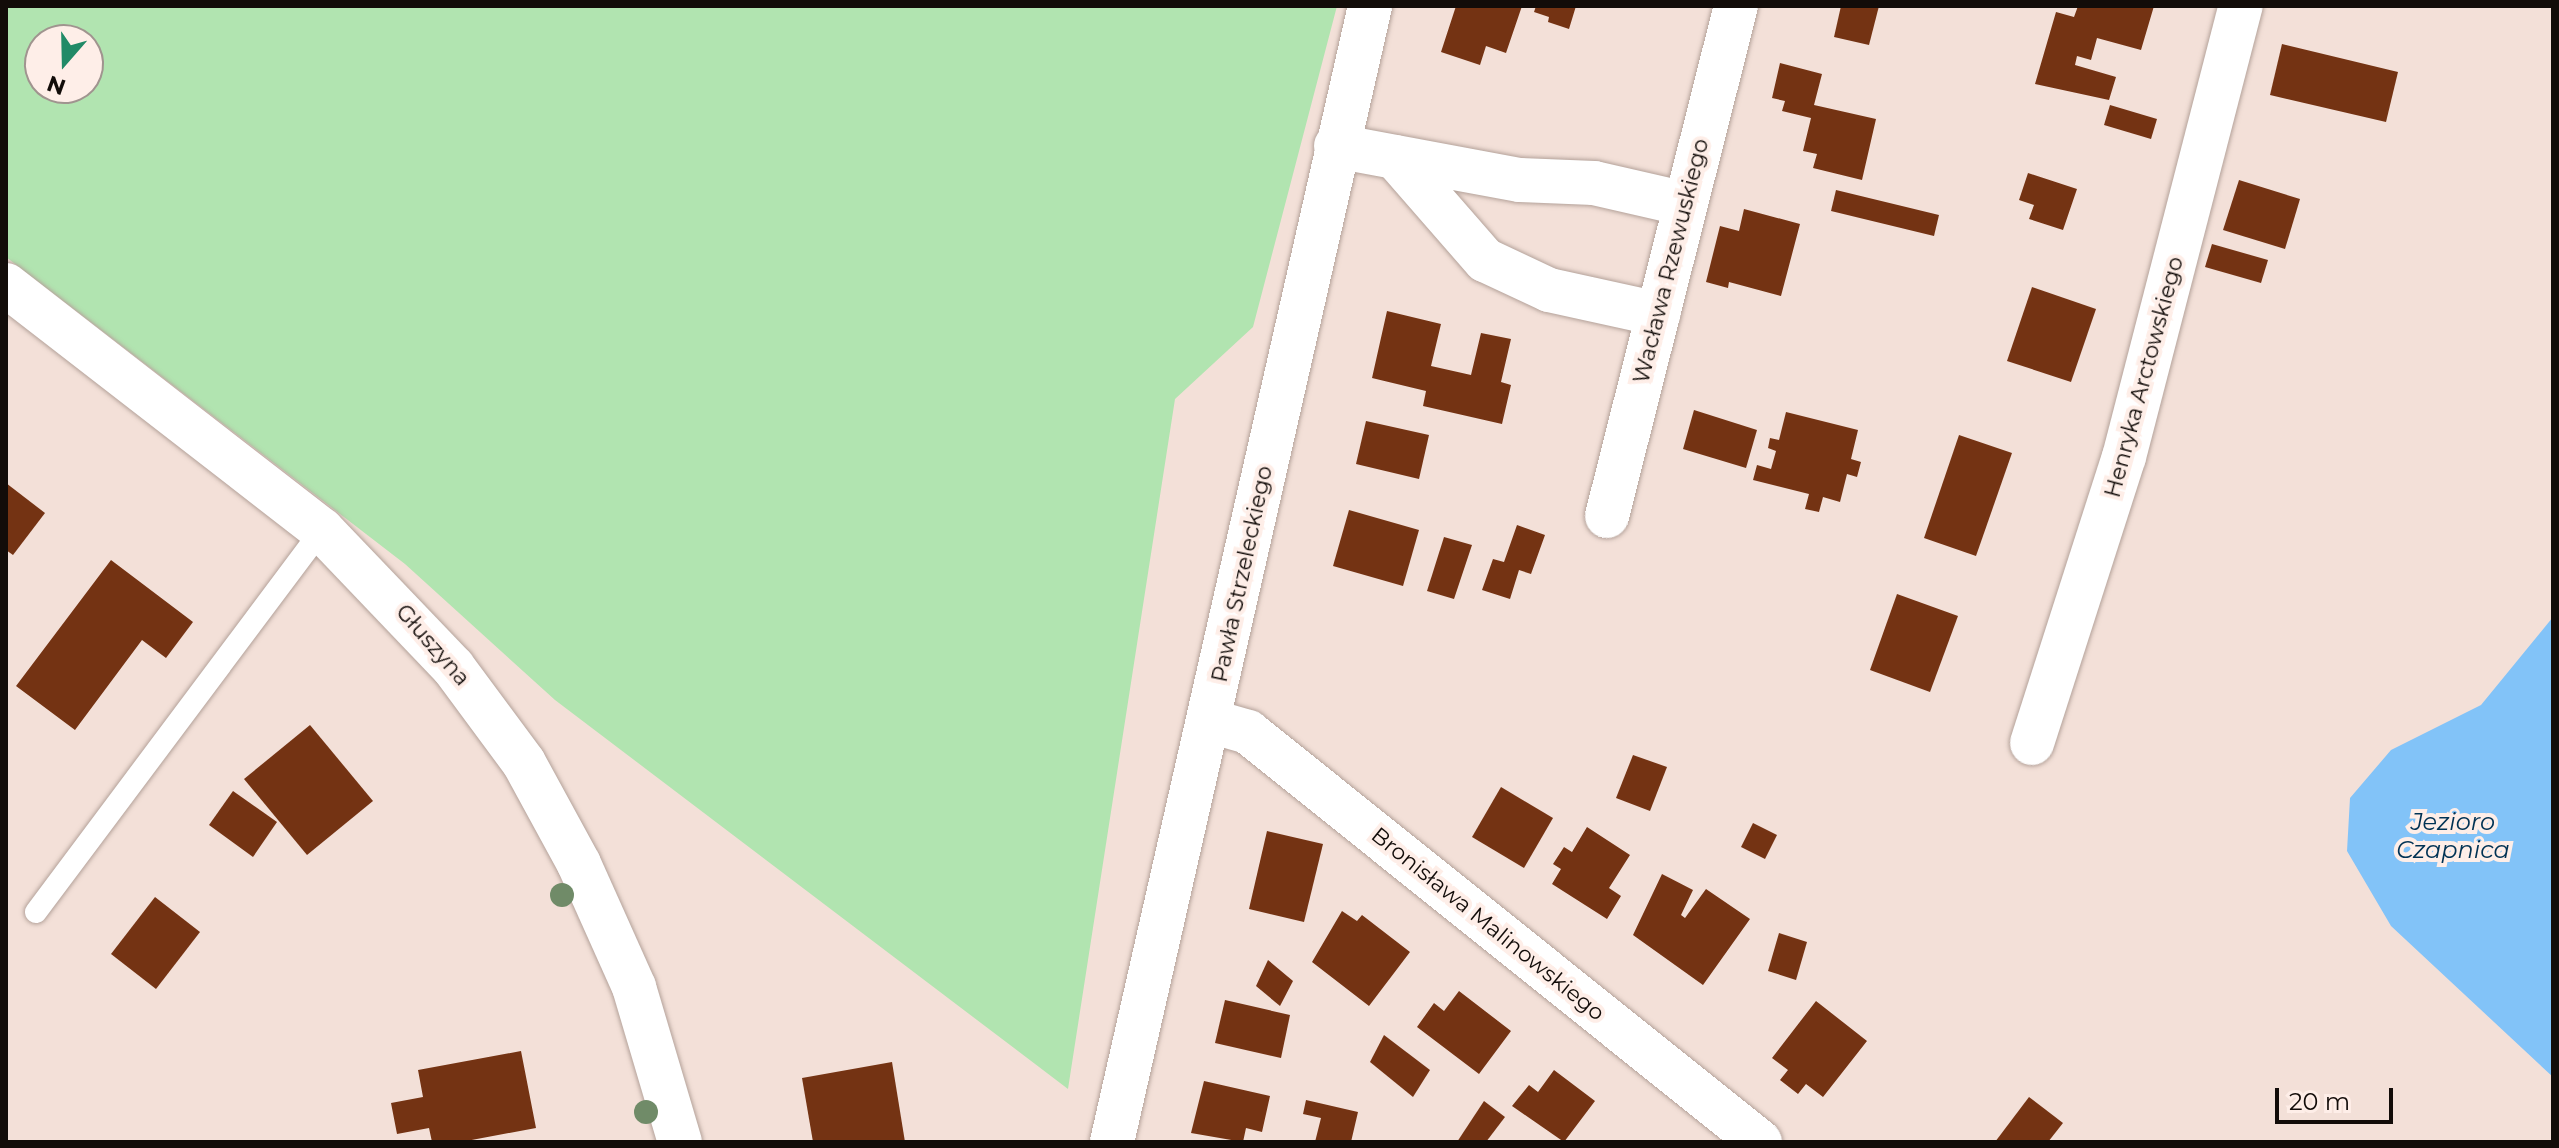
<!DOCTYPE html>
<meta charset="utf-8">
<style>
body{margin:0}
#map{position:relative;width:2559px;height:1148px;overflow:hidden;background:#f3e0d8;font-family:Montserrat,sans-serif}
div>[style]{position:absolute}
.green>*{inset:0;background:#b1e4b0}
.water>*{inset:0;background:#82c3f8}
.building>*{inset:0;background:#743313}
.roads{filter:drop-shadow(0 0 2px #b4a29a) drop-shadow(0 0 2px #b4a29a)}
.service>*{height:22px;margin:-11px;padding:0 11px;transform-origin:11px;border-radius:11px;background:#fff}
.minor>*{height:44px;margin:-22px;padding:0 22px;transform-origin:22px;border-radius:22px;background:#fff}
.tertiary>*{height:44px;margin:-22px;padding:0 22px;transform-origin:22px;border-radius:22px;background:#fff}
.trees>*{width:24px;height:24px;margin:-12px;border-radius:50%;background:#708b68}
span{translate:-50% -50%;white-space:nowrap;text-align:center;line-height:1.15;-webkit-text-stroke:8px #feeee8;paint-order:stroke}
.street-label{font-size:22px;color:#120c09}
.water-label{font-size:24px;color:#003254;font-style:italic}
.frame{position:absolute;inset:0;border:8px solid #120c09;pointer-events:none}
.north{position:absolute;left:24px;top:24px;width:80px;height:80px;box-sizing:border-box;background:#feeee8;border:2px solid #a0948f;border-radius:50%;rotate:200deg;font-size:22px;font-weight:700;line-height:32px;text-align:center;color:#120c09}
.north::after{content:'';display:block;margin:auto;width:28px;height:36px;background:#218a67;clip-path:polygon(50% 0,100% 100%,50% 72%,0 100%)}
.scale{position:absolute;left:2275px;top:1088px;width:118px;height:36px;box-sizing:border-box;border:4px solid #120c09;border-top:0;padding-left:10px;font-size:24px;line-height:28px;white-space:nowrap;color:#120c09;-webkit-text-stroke:6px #feeee8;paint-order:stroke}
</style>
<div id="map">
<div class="green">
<div style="clip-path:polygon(evenodd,6px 6px,1337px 6px,1253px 327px,1175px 399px,1068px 1089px,555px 700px,405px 564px,6px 257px,6px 6px,40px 40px,88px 40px,88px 88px,40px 88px,40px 40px)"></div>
</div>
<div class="water">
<div style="clip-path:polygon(2553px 617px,2553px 1077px,2391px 926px,2347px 851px,2350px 798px,2391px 750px,2481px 705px)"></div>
</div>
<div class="building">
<div style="clip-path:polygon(1456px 6px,1522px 6px,1506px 53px,1486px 46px,1480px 65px,1441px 52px)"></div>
<div style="clip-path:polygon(1536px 6px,1576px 6px,1569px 29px,1548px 22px,1549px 17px,1534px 12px)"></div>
<div style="clip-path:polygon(1841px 6px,1879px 6px,1869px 45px,1834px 37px)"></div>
<div style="clip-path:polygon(2078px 6px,2154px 6px,2141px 50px,2097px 38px,2091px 60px,2077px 56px,2075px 65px,2116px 77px,2109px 100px,2035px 84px,2056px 12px,2074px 17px)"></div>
<div style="clip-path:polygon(2282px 44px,2398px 72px,2386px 122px,2270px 95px)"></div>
<div style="clip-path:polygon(1780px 63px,1822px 74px,1814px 105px,1876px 119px,1862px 180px,1813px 168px,1817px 154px,1803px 151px,1811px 118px,1782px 111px,1785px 101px,1772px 98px)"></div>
<div style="clip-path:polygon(2110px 105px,2157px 119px,2151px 139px,2104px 125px)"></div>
<div style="clip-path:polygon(2028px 173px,2077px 189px,2063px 230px,2029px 219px,2034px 205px,2019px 200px)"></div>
<div style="clip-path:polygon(2239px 180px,2300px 199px,2285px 249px,2223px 230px)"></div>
<div style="clip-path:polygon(1836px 190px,1939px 215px,1934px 236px,1831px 211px)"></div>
<div style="clip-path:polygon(1744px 209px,1800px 224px,1781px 296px,1729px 282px,1728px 288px,1706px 282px,1720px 226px,1739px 231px)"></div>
<div style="clip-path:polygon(2212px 244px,2268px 260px,2261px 283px,2205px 267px)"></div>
<div style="clip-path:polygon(2032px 287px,2096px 309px,2071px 382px,2007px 361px)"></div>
<div style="clip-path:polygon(1387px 311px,1441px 324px,1431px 366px,1471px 375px,1481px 333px,1511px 339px,1501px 382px,1511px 385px,1502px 424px,1423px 406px,1426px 391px,1372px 378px)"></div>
<div style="clip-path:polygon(1694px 410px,1757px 430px,1746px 468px,1683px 449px)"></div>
<div style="clip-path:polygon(1786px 412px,1858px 430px,1851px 459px,1861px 462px,1857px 477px,1847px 474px,1840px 502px,1823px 497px,1819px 512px,1805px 509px,1809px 494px,1753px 480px,1757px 465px,1771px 469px,1776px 451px,1768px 448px,1770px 438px,1779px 440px)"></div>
<div style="clip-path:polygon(1366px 421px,1429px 435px,1419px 479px,1356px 464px)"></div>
<div style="clip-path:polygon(1959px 435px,2012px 453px,1976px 556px,1924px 538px)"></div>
<div style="clip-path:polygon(6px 483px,45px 513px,13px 555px,6px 550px)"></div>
<div style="clip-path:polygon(1349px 510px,1419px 530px,1403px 586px,1333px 566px)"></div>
<div style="clip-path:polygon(1517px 525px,1545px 535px,1531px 574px,1519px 570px,1510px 599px,1482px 590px,1493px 559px,1504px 562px)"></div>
<div style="clip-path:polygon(1444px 537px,1472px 545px,1454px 599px,1427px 591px)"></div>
<div style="clip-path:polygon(111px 560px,193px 622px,166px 658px,142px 640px,75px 730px,16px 686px)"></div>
<div style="clip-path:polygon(1897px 594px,1958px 616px,1930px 692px,1870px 670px)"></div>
<div style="clip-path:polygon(310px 725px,373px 801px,307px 855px,244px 779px)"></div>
<div style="clip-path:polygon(1633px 755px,1667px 767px,1650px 811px,1616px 798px)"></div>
<div style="clip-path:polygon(1501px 787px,1553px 818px,1524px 868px,1472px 837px)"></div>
<div style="clip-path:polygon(233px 791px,277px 822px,253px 857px,209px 825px)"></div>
<div style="clip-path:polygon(1753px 823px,1777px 835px,1765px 859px,1741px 847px)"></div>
<div style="clip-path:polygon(1587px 827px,1630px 855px,1609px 888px,1621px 896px,1607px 919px,1552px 884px,1561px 869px,1553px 864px,1564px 847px,1572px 852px)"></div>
<div style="clip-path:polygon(1267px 831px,1323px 844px,1304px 922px,1249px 909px)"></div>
<div style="clip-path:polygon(1662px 874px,1693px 890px,1681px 915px,1685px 918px,1706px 889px,1750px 919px,1703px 985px,1633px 935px)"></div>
<div style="clip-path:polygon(155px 897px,200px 932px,156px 989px,111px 954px)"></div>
<div style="clip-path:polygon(1342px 911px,1357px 921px,1362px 915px,1410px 952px,1369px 1006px,1312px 962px)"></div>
<div style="clip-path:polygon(1779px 933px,1807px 942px,1796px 980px,1768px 971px)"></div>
<div style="clip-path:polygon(1268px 960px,1293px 981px,1280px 1006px,1256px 986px)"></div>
<div style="clip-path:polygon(1459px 991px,1511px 1031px,1479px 1074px,1417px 1027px,1434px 1003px,1444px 1011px)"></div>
<div style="clip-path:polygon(1225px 1000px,1290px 1015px,1281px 1058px,1215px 1043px)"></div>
<div style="clip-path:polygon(1816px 1001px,1867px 1041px,1823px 1097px,1806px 1084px,1798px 1094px,1780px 1080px,1788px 1070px,1772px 1058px)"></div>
<div style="clip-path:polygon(1384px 1035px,1430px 1070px,1413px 1097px,1370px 1062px)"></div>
<div style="clip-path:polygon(521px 1051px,536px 1128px,461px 1142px,432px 1142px,429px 1128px,397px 1134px,391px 1103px,423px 1097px,418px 1070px)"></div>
<div style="clip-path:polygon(892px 1062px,905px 1142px,813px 1142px,802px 1078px)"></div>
<div style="clip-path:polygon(1554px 1070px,1595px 1101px,1564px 1142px,1512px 1106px,1529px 1085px,1538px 1092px)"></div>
<div style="clip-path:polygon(1204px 1081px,1270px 1096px,1262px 1132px,1246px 1128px,1243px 1142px,1191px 1133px)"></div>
<div style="clip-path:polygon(2029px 1097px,2063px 1123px,2048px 1142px,1995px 1142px)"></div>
<div style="clip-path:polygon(1306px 1100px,1358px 1112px,1351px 1142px,1315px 1142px,1321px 1118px,1303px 1114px)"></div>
<div style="clip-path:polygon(1484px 1101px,1505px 1117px,1486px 1142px,1457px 1142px)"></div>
</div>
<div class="roads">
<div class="service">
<div style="left:36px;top:912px;width:477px;rotate:-53.2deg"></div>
</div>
<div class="minor">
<div style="left:1336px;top:146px;width:187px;rotate:10.5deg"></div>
<div style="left:1520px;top:180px;width:74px;rotate:2.3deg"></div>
<div style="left:1594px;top:183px;width:94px;rotate:12.9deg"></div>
<div style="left:1395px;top:157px;width:137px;rotate:48.9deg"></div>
<div style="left:1485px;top:260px;width:71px;rotate:25.1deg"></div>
<div style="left:1549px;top:290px;width:112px;rotate:12.4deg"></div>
<div style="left:1607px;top:516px;width:526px;rotate:-75.81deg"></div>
<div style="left:1210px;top:721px;width:40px;rotate:16deg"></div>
<div style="left:1248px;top:732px;width:656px;rotate:38.69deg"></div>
<div style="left:2032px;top:743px;width:300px;rotate:-72.2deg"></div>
<div style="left:2124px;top:457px;width:466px;rotate:-75.5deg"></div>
<div style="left:1112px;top:1142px;width:1165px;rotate:-77.2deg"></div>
</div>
<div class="tertiary">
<div style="left:6px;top:285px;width:400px;rotate:37.8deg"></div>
<div style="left:322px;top:530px;width:190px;rotate:46.3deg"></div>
<div style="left:453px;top:667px;width:119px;rotate:53.5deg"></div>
<div style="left:524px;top:763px;width:115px;rotate:61.4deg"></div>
<div style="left:579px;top:864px;width:135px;rotate:65.9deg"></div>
<div style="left:634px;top:987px;width:162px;rotate:73.5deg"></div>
</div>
</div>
<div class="trees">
<div style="left:562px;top:895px"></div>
<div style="left:646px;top:1112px"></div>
</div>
<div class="street-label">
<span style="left:1671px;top:261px;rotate:-76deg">Wacława Rzewuskiego</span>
<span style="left:2144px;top:377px;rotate:-75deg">Henryka Arctowskiego</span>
<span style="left:1242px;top:574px;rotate:-78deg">Pawła Strzeleckiego</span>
<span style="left:433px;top:645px;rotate:49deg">Głuszyna</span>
<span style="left:1488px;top:924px;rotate:39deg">Bronisława Malinowskiego</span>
</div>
<div class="water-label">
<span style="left:2453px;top:836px">Jezioro<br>Czapnica</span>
</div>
<div class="frame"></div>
<div class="north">N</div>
<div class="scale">20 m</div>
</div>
